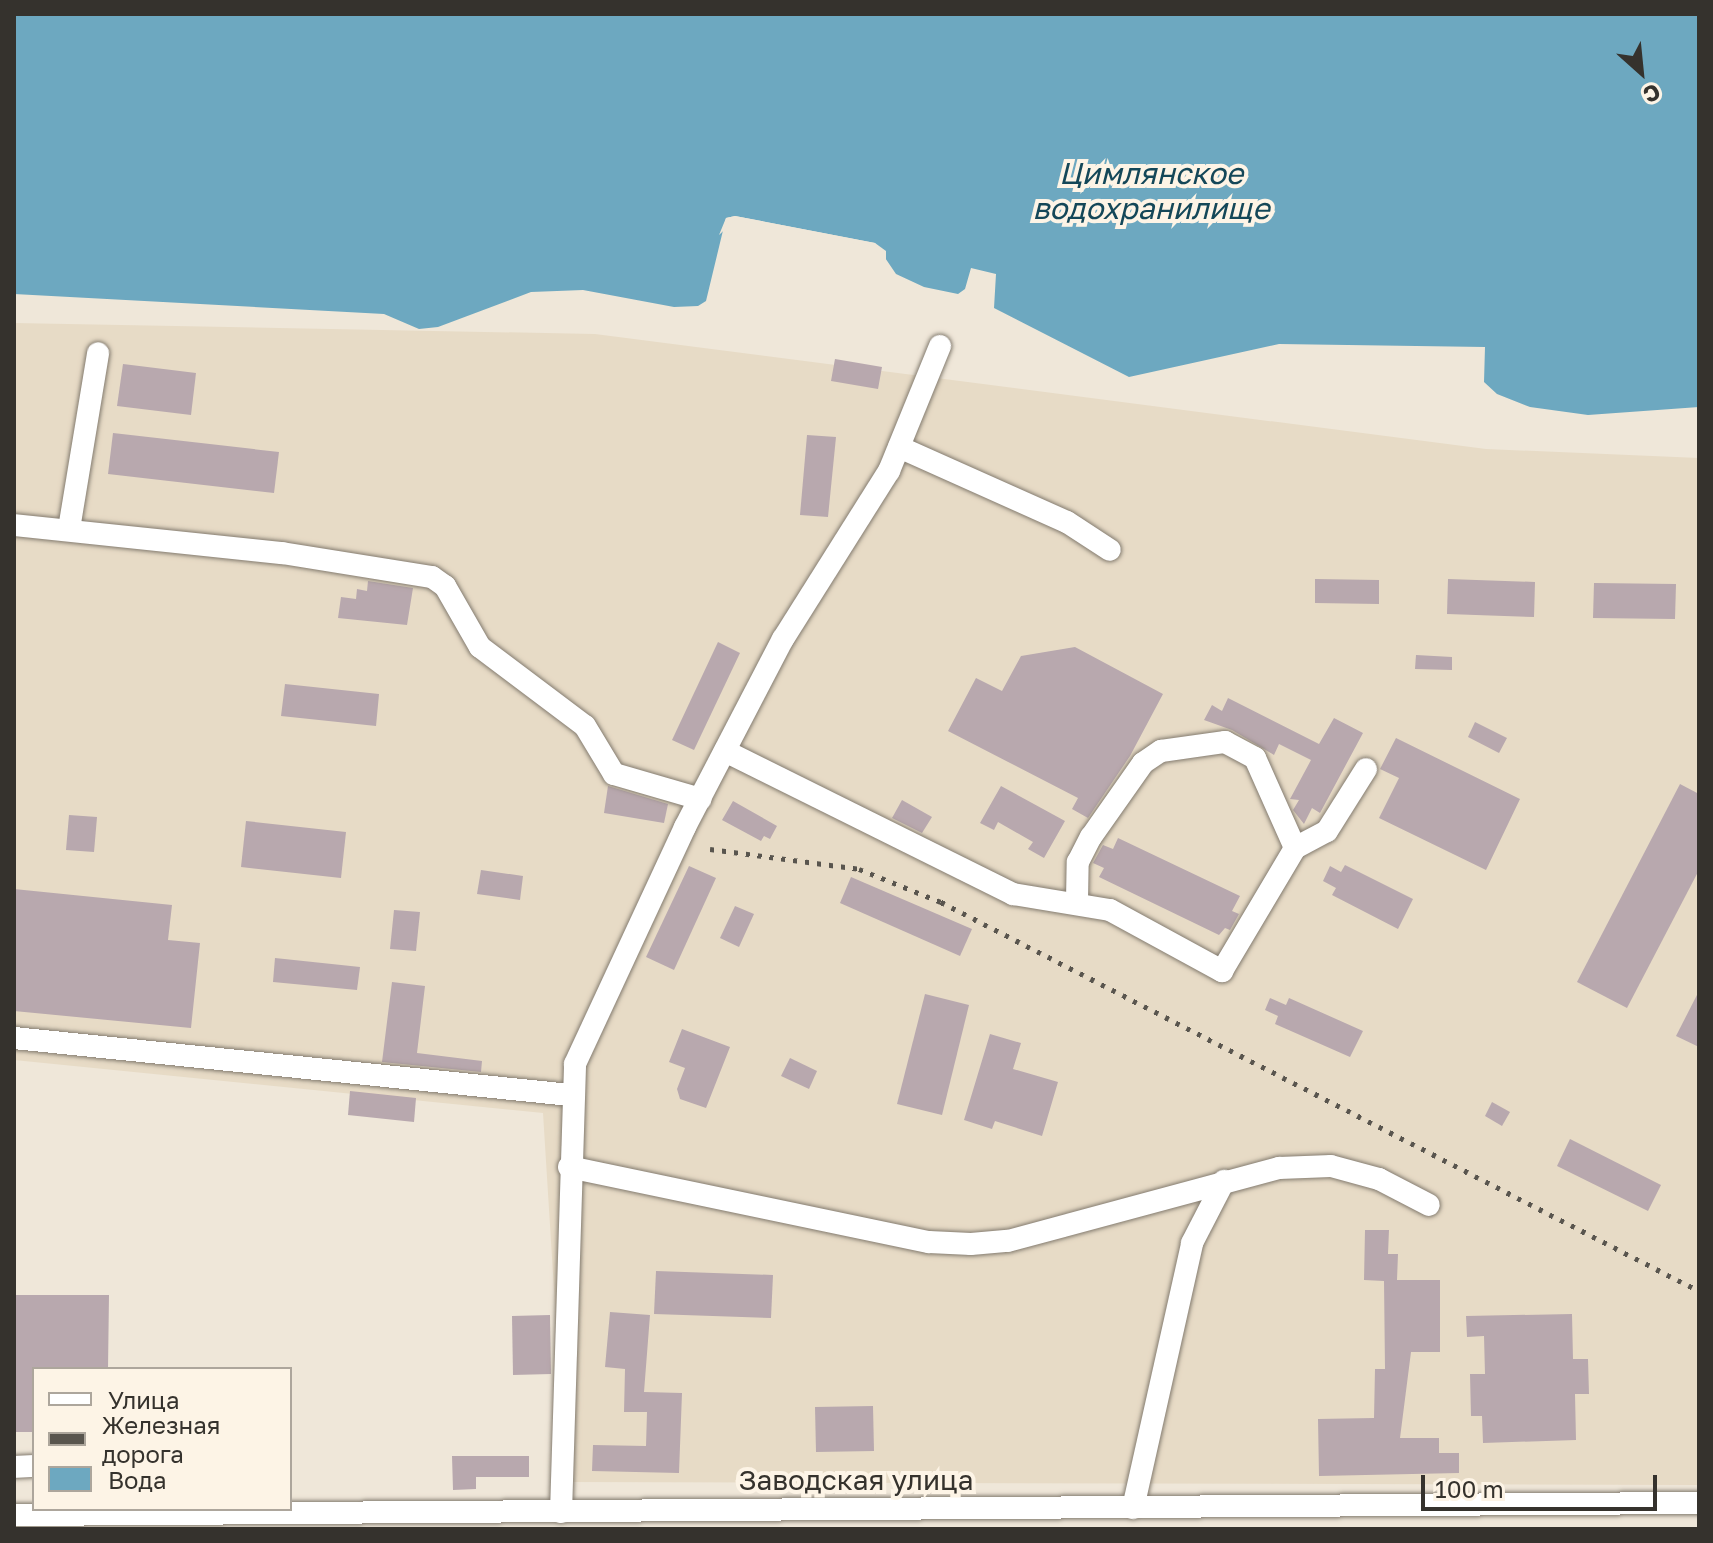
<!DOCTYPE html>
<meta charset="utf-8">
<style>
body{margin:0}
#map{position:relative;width:1713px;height:1543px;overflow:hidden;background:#efe7d9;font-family:"Golos Text",sans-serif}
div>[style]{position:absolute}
.built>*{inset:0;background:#e7dbc6}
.water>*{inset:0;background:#6da8c0}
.pier>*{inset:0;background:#efe7d9}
.building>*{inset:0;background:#b8a8ae}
.roads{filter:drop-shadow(0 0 2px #837b6f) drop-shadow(0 0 2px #837b6f)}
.minor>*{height:22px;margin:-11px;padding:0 11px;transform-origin:11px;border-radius:11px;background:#fff}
.rail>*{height:5px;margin-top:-2.5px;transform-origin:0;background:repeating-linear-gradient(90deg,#59554e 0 4px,transparent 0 12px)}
span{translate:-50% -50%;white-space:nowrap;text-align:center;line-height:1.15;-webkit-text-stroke:8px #fdf4e6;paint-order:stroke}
.street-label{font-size:28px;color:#35322d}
.water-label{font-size:30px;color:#144758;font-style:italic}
.frame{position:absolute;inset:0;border:16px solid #35322d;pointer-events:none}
.legend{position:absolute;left:32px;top:1367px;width:260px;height:144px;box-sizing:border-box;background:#fdf4e6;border:2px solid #ada69c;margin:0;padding:10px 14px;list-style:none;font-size:24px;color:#35322d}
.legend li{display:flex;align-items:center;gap:16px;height:40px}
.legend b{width:40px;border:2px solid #ada69c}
.north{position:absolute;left:1601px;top:32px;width:80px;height:80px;-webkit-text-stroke:6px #fdf4e6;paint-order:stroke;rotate:153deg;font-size:22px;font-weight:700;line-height:32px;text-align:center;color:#35322d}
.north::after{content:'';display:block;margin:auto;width:28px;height:36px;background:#35322d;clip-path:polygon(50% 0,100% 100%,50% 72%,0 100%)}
.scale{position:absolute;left:1421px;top:1475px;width:236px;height:36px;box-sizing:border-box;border:4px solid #35322d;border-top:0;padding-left:10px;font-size:24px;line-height:28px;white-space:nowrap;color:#35322d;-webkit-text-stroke:6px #fdf4e6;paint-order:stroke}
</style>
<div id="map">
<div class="built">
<div style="clip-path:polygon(14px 323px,595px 334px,1486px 449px,1699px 458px,1699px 1485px,566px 1482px,543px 1113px,14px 1060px)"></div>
</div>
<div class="water">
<div style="clip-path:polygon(14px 14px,1699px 14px,1699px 407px,1588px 415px,1530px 407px,1497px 394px,1484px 382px,1485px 347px,1279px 344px,1129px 377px,994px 308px,996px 274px,971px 268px,965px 289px,958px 294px,924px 287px,896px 274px,875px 243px,735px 216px,726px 218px,706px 301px,698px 306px,674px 307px,583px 290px,531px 292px,438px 327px,419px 329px,384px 314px,14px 294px)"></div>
</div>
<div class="pier">
<div style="clip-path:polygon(735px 216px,875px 243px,886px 251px,886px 264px,873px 247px,735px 220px,719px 235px,726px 218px)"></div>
</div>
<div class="building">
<div style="clip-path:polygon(835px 359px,882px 367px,878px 389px,831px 381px)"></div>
<div style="clip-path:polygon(123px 364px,196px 373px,191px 415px,117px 406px)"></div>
<div style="clip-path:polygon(113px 433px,279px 452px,274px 493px,108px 474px)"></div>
<div style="clip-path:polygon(807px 435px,836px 437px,828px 517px,800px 515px)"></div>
<div style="clip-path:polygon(1315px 579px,1379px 580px,1379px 604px,1315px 603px)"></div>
<div style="clip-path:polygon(1448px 579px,1535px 582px,1534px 617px,1447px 614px)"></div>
<div style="clip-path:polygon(368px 581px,413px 588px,407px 625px,338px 618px,341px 597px,356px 599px,357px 589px,367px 591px)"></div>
<div style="clip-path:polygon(1594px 583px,1676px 584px,1675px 619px,1593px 618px)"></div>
<div style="clip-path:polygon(718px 642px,740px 653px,694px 750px,672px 740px)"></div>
<div style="clip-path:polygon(1075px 647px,1163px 694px,1130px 756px,1088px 818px,1072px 809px,1078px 798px,948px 731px,976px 678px,1002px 691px,1021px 656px)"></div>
<div style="clip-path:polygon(1416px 655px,1452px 657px,1452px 670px,1415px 669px)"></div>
<div style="clip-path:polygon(285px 684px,379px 694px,376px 726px,281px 716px)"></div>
<div style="clip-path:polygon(1228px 698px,1319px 744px,1334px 718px,1363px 733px,1320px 813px,1312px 808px,1304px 824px,1293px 810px,1299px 800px,1290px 799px,1311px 760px,1279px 744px,1274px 755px,1232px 730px,1204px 720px,1212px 705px,1222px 711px)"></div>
<div style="clip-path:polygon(1475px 722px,1507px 738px,1499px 753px,1468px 737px)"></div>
<div style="clip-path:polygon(1396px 738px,1520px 799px,1486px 870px,1379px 818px,1399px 778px,1380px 769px)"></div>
<div style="clip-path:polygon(1680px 784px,1699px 794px,1699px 870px,1627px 1008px,1577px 982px)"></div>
<div style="clip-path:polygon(608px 786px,668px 804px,664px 823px,604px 813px)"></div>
<div style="clip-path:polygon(1001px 786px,1065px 821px,1044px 858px,1028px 849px,1033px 842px,998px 822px,994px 830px,980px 823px)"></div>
<div style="clip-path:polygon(902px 800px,932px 817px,922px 833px,892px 818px)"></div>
<div style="clip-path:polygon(733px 801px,777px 826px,770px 839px,764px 836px,761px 841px,722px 820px)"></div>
<div style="clip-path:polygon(69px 815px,97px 817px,94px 852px,66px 850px)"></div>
<div style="clip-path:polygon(246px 821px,346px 832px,341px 878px,241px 867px)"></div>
<div style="clip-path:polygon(1118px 838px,1240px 896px,1232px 911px,1239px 914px,1230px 930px,1225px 928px,1219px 935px,1099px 877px,1104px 868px,1093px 863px,1103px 845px,1113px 849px)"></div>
<div style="clip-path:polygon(1345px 865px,1413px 899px,1398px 929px,1332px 895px,1336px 888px,1323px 881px,1330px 866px,1341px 872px)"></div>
<div style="clip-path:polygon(689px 866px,716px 878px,674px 970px,646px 957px)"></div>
<div style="clip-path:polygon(481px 870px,523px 876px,520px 900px,477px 894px)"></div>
<div style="clip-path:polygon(851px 877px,972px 929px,960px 956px,840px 903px)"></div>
<div style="clip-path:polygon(14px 889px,172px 905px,168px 940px,200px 943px,191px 1028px,14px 1011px)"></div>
<div style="clip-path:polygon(735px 906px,754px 914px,739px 947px,720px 938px)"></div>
<div style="clip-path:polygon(394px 910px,420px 912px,416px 951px,390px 949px)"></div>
<div style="clip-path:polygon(275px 958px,360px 967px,357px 990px,273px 982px)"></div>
<div style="clip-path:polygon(392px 982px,425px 986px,417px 1053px,482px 1061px,481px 1072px,382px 1062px)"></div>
<div style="clip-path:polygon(1699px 991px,1699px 1047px,1676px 1036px)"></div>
<div style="clip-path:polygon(925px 994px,969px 1005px,942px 1115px,897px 1104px)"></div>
<div style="clip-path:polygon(1270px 998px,1286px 1005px,1289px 998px,1363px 1031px,1350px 1057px,1275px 1024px,1278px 1016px,1265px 1010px)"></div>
<div style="clip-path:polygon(682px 1029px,730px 1047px,706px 1108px,680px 1099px,677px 1089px,685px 1068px,669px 1062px)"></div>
<div style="clip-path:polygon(990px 1034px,1021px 1043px,1013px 1069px,1058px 1082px,1042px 1136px,995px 1121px,992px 1129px,964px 1120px)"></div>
<div style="clip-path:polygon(790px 1058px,817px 1071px,809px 1089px,781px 1076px)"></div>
<div style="clip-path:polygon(350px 1091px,416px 1098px,414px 1122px,348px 1115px)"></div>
<div style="clip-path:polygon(1492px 1102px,1510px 1112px,1502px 1126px,1485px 1116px)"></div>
<div style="clip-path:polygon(1570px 1139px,1661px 1185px,1648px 1211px,1557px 1166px)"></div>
<div style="clip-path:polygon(1365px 1230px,1389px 1230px,1388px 1254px,1398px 1254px,1397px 1280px,1440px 1280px,1440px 1352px,1411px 1352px,1400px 1438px,1439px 1438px,1439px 1453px,1459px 1453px,1459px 1473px,1319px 1476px,1318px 1419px,1374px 1418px,1375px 1369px,1385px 1369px,1384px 1281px,1364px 1280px)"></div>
<div style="clip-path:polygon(656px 1271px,773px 1275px,771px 1318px,654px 1314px)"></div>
<div style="clip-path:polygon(14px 1295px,109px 1295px,108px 1369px,34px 1369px,34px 1432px,14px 1432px)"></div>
<div style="clip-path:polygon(610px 1312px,650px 1315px,644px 1392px,682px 1393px,679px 1473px,592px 1471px,593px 1445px,646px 1446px,647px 1412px,624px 1412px,625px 1369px,605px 1367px)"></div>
<div style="clip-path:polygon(1572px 1314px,1573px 1359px,1588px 1359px,1589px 1394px,1575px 1394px,1576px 1440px,1483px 1443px,1482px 1416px,1471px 1416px,1470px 1374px,1485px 1374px,1484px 1336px,1467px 1337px,1466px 1316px)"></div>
<div style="clip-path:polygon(550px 1315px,551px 1374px,513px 1375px,512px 1316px)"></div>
<div style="clip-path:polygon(873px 1406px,874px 1451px,816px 1452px,815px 1407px)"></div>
<div style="clip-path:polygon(452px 1456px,529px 1456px,529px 1477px,476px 1477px,476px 1489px,453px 1490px)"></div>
</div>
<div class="roads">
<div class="minor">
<div style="left:899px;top:447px;width:184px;rotate:24.1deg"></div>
<div style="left:1067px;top:522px;width:51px;rotate:33.1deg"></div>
<div style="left:14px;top:525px;width:269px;rotate:6deg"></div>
<div style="left:282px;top:553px;width:152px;rotate:9.1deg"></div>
<div style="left:432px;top:577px;width:16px;rotate:35deg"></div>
<div style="left:445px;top:586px;width:70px;rotate:60.2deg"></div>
<div style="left:480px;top:647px;width:131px;rotate:37deg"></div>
<div style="left:585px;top:726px;width:56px;rotate:58.9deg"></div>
<div style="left:614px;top:774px;width:90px;rotate:16.2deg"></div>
<div style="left:69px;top:529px;width:178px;rotate:-80.6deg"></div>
<div style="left:725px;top:751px;width:322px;rotate:26.4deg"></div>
<div style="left:1013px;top:894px;width:98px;rotate:9.4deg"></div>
<div style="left:1110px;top:910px;width:128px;rotate:28.6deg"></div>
<div style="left:1222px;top:971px;width:143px;rotate:-59.3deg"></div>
<div style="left:1295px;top:848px;width:36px;rotate:-28deg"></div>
<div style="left:1327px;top:831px;width:73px;rotate:-57.8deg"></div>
<div style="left:1077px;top:901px;width:39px;rotate:-89deg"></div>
<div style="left:1078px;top:862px;width:28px;rotate:-63deg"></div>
<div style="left:1091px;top:837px;width:90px;rotate:-54.9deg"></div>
<div style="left:1143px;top:763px;width:22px;rotate:-34deg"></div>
<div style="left:1161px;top:751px;width:65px;rotate:-8deg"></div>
<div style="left:1225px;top:742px;width:34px;rotate:28deg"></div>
<div style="left:1255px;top:758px;width:98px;rotate:66deg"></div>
<div style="left:14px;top:1038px;width:559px;rotate:5.85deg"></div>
<div style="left:569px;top:1167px;width:368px;rotate:11.8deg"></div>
<div style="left:929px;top:1242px;width:42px;rotate:2.7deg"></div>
<div style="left:971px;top:1244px;width:37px;rotate:-5deg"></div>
<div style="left:1008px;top:1241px;width:281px;rotate:-15.1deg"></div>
<div style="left:1279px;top:1168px;width:52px;rotate:-2.2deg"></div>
<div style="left:1331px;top:1166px;width:50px;rotate:15.2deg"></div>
<div style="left:1379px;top:1179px;width:56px;rotate:27.5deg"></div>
<div style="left:14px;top:1467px;width:20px;rotate:-3deg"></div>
<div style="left:1133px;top:1508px;width:271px;rotate:-77.4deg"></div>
<div style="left:1192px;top:1243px;width:70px;rotate:-62.7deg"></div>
<div style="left:561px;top:1512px;width:448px;rotate:-88.2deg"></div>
<div style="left:575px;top:1064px;width:261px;rotate:-65.1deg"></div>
<div style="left:685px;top:827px;width:212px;rotate:-62.5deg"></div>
<div style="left:783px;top:639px;width:199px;rotate:-57.8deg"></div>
<div style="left:889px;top:471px;width:135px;rotate:-67.8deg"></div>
<div style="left:14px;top:1515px;width:1685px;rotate:-0.41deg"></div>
</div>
</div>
<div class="rail">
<div style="left:710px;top:849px;width:150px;rotate:7.6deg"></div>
<div style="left:859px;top:869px;width:88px;rotate:21.9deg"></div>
<div style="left:941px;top:902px;width:852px;rotate:27.17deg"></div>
</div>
<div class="street-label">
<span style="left:856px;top:1480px">Заводская улица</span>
</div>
<div class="water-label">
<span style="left:1151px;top:190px">Цимлянское<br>водохранилище</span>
</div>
<div class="frame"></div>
<ul class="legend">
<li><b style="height:10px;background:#fff"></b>Улица</li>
<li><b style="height:10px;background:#59554e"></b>Железная дорога</li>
<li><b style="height:22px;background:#6da8c0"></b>Вода</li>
</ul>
<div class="north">С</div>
<div class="scale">100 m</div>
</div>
